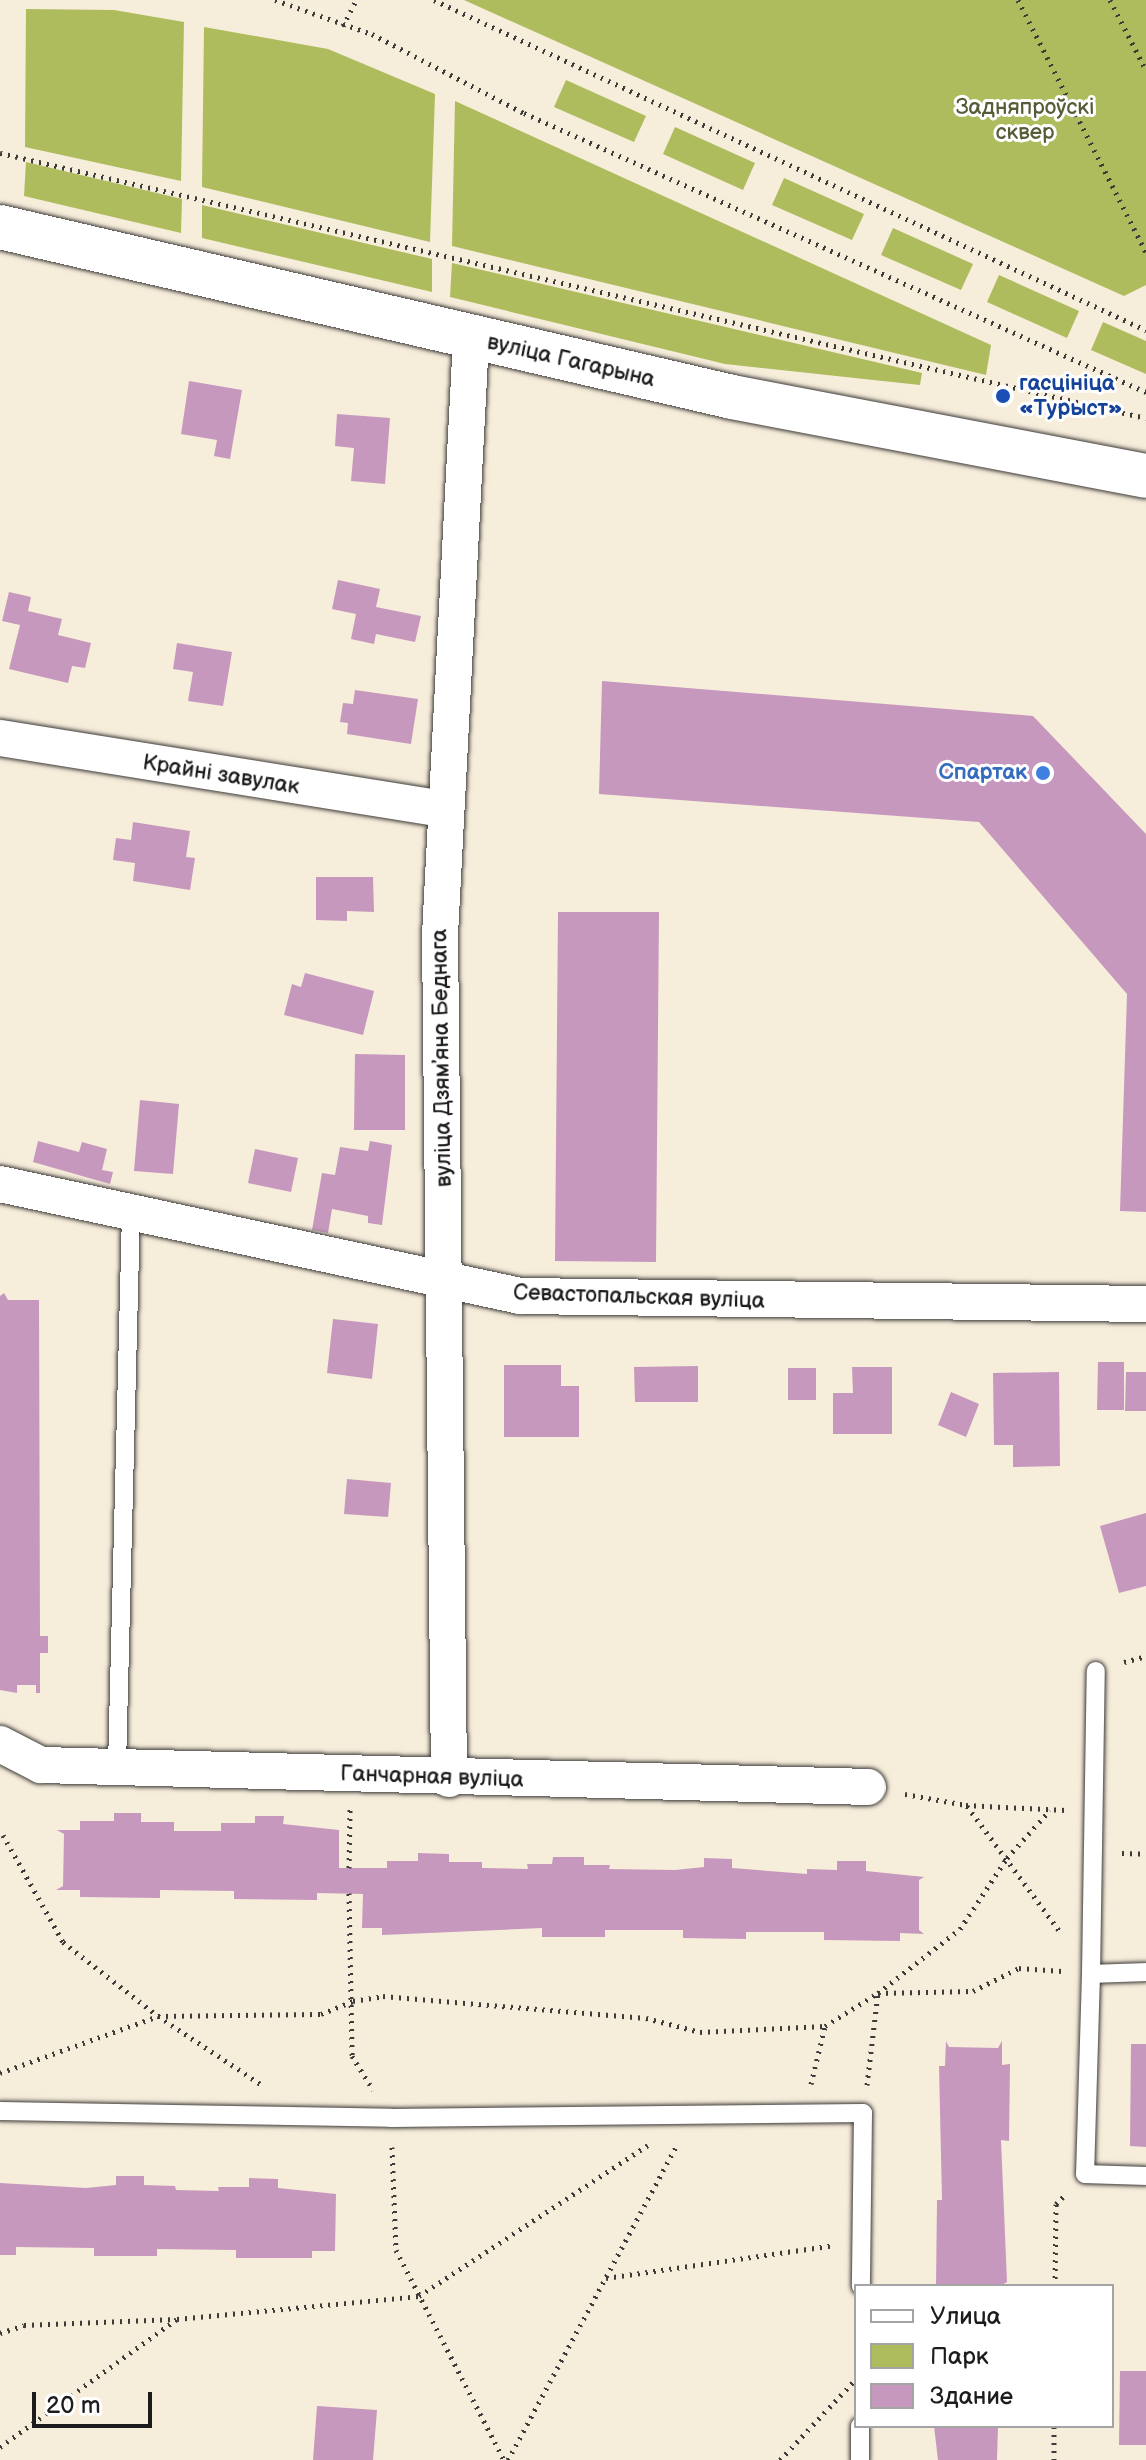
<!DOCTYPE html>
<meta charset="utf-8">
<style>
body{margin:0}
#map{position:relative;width:1146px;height:2460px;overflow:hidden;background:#f7eddb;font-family:"Balsamiq Sans",sans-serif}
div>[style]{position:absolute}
.green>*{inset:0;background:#aebc5e}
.building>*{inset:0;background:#c798be}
.path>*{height:5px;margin-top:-2.5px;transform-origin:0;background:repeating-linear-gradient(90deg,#3d3b39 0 2px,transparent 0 8px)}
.roads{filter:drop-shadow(0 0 2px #3d3b39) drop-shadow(0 0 2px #3d3b39)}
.lane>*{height:18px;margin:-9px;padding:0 9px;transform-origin:9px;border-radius:9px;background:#fff}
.street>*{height:36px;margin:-18px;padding:0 18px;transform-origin:18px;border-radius:18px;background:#fff}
.secondary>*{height:44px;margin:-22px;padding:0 22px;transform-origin:22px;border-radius:22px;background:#fff}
.dots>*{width:22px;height:22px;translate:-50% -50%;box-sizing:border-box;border:4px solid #fff;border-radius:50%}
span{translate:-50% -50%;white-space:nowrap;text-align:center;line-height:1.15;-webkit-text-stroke:6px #fff;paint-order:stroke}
.park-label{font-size:22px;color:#565c36}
.street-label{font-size:22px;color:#1c1c1c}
.transit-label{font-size:22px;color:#164399;font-weight:700}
.left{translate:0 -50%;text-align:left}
.shop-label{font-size:22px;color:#366cbe;font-weight:700}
.right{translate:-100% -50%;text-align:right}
.legend{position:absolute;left:854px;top:2284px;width:260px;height:144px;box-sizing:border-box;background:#fff;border:2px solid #a4a4a4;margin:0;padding:10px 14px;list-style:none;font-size:24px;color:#1c1c1c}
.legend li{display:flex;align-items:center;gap:16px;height:40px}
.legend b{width:40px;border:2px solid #a4a4a4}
.scale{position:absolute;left:32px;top:2392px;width:120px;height:36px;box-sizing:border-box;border:4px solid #1c1c1c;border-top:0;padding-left:10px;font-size:24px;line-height:28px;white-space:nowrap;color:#1c1c1c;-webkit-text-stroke:6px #fff;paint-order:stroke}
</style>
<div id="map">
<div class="green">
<div style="clip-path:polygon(464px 0,1146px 0,1146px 285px,1124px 296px)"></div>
<div style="clip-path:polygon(26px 9px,114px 10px,184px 22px,181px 181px,25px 147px)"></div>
<div style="clip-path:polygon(204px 27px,328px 49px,435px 94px,430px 242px,202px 187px)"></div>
<div style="clip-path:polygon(566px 80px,646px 116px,634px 142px,554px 107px)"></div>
<div style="clip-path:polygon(455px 101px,991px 345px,986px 375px,452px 246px)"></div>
<div style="clip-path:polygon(675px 127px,755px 163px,743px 190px,663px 154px)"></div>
<div style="clip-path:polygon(26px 162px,182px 199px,181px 233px,24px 196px)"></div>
<div style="clip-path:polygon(784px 178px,864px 214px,852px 240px,772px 205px)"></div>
<div style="clip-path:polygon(202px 205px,432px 259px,432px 292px,202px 238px)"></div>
<div style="clip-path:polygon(893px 228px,973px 264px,961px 290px,881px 255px)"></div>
<div style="clip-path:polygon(452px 263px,922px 373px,920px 385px,725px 364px,450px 297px)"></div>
<div style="clip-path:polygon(999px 275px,1079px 311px,1067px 338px,987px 302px)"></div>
<div style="clip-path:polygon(1103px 322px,1146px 341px,1146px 374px,1091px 350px)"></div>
</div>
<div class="building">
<div style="clip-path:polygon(189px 381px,242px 390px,230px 459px,214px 456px,217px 440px,181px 434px)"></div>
<div style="clip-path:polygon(337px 414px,390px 418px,385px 484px,351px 481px,354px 448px,335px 446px)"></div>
<div style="clip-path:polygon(338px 580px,380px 589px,376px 607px,421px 616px,415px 642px,376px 634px,374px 644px,351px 639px,356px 614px,332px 609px)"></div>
<div style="clip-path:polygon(9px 592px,31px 597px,28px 611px,62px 619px,58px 635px,91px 643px,85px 668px,72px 666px,68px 683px,9px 669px,20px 625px,2px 621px)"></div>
<div style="clip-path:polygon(177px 643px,232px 652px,223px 706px,188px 701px,193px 672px,173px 669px)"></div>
<div style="clip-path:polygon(602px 681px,1033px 716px,1146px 834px,1146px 1212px,1120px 1211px,1127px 994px,979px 822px,599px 794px)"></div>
<div style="clip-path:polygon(355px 690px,418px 699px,411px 744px,347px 734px,348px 723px,340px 722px,343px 703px,353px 704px)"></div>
<div style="clip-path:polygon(133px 822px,190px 831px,186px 857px,195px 858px,190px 890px,133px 881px,135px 863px,113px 860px,116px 838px,131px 840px)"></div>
<div style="clip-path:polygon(316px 877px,373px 877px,374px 912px,347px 911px,347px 921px,316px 920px)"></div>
<div style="clip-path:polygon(558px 912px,659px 912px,656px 1262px,555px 1261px)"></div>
<div style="clip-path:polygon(305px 973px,374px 991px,363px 1035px,284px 1015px,292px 984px,301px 987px)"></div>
<div style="clip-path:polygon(355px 1054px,405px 1055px,405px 1130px,354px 1130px)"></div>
<div style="clip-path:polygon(140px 1100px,179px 1104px,173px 1174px,134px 1171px)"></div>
<div style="clip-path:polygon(38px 1141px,79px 1152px,82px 1142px,107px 1149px,102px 1170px,113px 1172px,110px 1184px,33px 1162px)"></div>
<div style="clip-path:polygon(370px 1141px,392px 1145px,382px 1225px,368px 1223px,368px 1216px,332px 1209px,328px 1233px,312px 1230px,322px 1173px,335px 1175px,340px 1147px,368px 1151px)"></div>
<div style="clip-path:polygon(255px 1149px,298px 1158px,291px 1192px,248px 1183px)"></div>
<div style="clip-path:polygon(4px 1293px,8px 1300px,39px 1300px,40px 1636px,48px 1636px,48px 1653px,40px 1653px,40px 1693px,36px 1693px,36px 1685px,17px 1685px,17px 1693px,0 1690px,0 1296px)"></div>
<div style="clip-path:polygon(333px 1319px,378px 1324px,372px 1379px,327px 1373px)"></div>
<div style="clip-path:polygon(1098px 1362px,1124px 1362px,1124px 1410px,1097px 1410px)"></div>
<div style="clip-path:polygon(504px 1365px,561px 1365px,561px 1386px,579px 1386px,579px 1437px,504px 1437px)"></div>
<div style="clip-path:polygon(698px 1366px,698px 1402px,635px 1402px,634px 1367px)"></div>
<div style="clip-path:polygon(852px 1367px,892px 1367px,892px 1434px,833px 1434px,833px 1393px,853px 1393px)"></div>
<div style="clip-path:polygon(788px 1368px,816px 1368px,816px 1400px,788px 1400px)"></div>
<div style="clip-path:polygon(1059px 1372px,1060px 1466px,1013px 1467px,1013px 1445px,994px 1445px,993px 1373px)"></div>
<div style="clip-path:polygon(1126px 1372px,1146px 1372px,1146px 1411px,1125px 1411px)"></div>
<div style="clip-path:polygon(951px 1392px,979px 1404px,966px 1437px,938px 1425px)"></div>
<div style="clip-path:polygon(347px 1479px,391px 1483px,388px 1517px,344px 1514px)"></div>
<div style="clip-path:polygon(1146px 1513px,1146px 1586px,1119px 1593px,1100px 1526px)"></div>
<div style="clip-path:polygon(114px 1813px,141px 1813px,141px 1822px,174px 1822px,174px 1831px,221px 1831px,221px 1823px,255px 1823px,255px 1816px,284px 1816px,283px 1824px,339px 1830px,339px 1868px,387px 1868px,387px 1861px,418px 1861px,418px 1853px,449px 1854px,449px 1862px,482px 1862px,482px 1868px,528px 1869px,527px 1864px,552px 1864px,553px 1857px,584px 1857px,584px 1865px,610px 1865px,609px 1869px,675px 1870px,704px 1867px,704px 1858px,732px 1859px,732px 1868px,807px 1874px,807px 1869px,837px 1870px,837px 1861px,866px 1861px,866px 1871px,924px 1877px,919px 1880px,919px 1930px,924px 1934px,900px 1933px,900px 1941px,824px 1940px,824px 1932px,746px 1932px,746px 1939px,683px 1938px,683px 1930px,605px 1930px,605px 1937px,542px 1937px,542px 1928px,382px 1935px,382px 1928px,362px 1928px,363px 1894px,317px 1893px,317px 1900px,234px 1899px,234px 1891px,160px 1890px,160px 1898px,80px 1897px,80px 1890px,56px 1890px,63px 1886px,64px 1834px,57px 1830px,80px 1830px,80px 1821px,114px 1821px)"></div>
<div style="clip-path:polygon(946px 2041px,949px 2047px,998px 2048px,1002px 2041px,1002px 2065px,1010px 2064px,1009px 2141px,1001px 2140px,1007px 2282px,1000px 2286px,936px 2286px,937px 2200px,942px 2200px,939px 2066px,945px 2066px)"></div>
<div style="clip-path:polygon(1131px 2044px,1146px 2044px,1146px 2147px,1130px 2146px)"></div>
<div style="clip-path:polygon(116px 2176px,144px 2176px,144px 2185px,175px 2186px,176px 2190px,219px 2191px,218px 2187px,249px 2187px,249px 2178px,278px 2179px,278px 2188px,336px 2194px,335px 2251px,312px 2251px,312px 2258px,236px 2258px,236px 2250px,157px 2249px,157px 2256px,94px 2256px,94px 2248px,16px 2247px,16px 2255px,0 2255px,0 2183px,86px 2188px,116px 2185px)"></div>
<div style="clip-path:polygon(1120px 2371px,1146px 2371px,1146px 2445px,1119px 2445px)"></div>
<div style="clip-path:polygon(317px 2406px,377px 2410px,373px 2460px,313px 2460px)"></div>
<div style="clip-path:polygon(934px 2426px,998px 2426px,997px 2460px,938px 2460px)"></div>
</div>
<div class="path">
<div style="left:275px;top:0;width:103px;rotate:19.3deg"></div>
<div style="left:372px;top:34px;width:171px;rotate:27.5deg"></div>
<div style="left:524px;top:113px;width:682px;rotate:24.16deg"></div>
<div style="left:434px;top:0;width:785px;rotate:24.87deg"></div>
<div style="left:1018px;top:0;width:283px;rotate:63.1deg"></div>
<div style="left:1110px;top:0;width:79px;rotate:62.8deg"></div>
<div style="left:343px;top:26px;width:29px;rotate:-63deg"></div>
<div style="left:0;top:153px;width:1176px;rotate:13.02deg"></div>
<div style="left:1124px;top:1662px;width:23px;rotate:-15deg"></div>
<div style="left:905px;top:1794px;width:62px;rotate:10.2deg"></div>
<div style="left:966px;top:1805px;width:100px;rotate:2.9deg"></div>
<div style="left:967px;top:1806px;width:158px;rotate:53.5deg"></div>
<div style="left:3px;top:1835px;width:123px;rotate:60.7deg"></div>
<div style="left:63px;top:1942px;width:120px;rotate:37.9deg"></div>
<div style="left:158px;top:2016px;width:125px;rotate:33.6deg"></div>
<div style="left:1122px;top:1853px;width:24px;rotate:2deg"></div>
<div style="left:349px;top:1868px;width:59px;rotate:-89deg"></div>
<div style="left:349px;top:1893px;width:163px;rotate:88.9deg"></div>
<div style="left:352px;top:2056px;width:40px;rotate:58deg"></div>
<div style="left:0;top:2073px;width:168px;rotate:-19.8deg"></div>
<div style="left:158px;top:2016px;width:163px;rotate:-0.7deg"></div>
<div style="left:321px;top:2014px;width:35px;rotate:-22deg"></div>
<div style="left:353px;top:2001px;width:30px;rotate:-9deg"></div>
<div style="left:383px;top:1996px;width:264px;rotate:4.8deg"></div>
<div style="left:646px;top:2018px;width:56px;rotate:14.5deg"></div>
<div style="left:700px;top:2032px;width:125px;rotate:-2.7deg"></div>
<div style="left:825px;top:2026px;width:62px;rotate:-31.9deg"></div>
<div style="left:878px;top:1993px;width:95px;rotate:-1.2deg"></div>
<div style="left:973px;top:1991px;width:51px;rotate:-26.6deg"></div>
<div style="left:1019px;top:1968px;width:43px;rotate:4deg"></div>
<div style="left:811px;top:2084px;width:60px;rotate:-76.4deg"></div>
<div style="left:867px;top:2085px;width:93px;rotate:-83.2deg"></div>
<div style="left:878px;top:1993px;width:104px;rotate:-38deg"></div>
<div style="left:960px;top:1929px;width:85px;rotate:-56.5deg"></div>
<div style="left:1007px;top:1858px;width:64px;rotate:-48.1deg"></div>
<div style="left:392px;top:2147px;width:103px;rotate:87.8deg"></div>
<div style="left:396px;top:2250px;width:236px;rotate:62.8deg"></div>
<div style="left:606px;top:2278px;width:230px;rotate:-8.2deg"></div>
<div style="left:1055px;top:2286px;width:82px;rotate:-89.3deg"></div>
<div style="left:1056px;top:2204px;width:13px;rotate:-45deg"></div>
<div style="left:0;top:2333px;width:25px;rotate:-18deg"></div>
<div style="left:24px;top:2325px;width:152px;rotate:-2.3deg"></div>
<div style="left:0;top:2447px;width:218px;rotate:-35.9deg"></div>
<div style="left:177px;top:2319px;width:243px;rotate:-5.4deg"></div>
<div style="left:419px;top:2296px;width:274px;rotate:-33.4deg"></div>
<div style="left:508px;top:2460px;width:357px;rotate:-61.8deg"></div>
<div style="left:780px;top:2460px;width:111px;rotate:-46.8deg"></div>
<div style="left:1054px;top:2460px;width:34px;rotate:-90deg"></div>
</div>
<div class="roads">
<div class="lane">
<div style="left:117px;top:1766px;width:553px;rotate:-88.55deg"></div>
<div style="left:1146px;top:1972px;width:55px;rotate:177.9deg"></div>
<div style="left:1091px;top:1974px;width:200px;rotate:91.7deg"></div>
<div style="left:1085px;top:2174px;width:61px;rotate:1.9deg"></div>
<div style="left:1091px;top:1974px;width:303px;rotate:-89.1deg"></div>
<div style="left:0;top:2111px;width:391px;rotate:1deg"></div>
<div style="left:391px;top:2118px;width:472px;rotate:-0.6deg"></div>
<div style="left:863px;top:2113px;width:173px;rotate:90.7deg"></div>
<div style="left:860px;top:2460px;width:34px;rotate:-90deg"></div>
</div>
<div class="street">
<div style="left:0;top:738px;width:449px;rotate:9.1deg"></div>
<div style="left:0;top:1184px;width:532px;rotate:12.15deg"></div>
<div style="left:520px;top:1296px;width:626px;rotate:0.73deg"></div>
<div style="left:0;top:1744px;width:46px;rotate:27.1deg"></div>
<div style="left:41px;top:1765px;width:827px;rotate:1.52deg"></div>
<div style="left:449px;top:1779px;width:844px;rotate:-90.61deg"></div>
<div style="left:440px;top:935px;width:597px;rotate:-87.02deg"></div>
</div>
<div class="secondary">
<div style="left:0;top:227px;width:751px;rotate:13.07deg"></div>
<div style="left:732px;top:397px;width:421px;rotate:10.8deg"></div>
</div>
</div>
<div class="dots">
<div style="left:1003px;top:396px;background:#1a4fb4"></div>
<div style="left:1043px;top:773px;background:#3f7fe0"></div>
</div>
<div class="park-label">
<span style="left:1025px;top:120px">Задняпроўскі<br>сквер</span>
</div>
<div class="street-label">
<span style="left:571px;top:361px;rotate:13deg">вуліца Гагарына</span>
<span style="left:221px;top:775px;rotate:9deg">Крайні завулак</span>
<span style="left:442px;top:1058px;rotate:-91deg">вуліца Дзямʼяна Беднага</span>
<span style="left:639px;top:1297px;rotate:2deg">Севастопальская вуліца</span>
<span style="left:432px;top:1777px;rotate:2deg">Ганчарная вуліца</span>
</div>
<div class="transit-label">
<span class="left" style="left:1019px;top:396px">гасцініца<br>«Турыст»</span>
</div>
<div class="shop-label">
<span class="right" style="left:1027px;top:773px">Спартак</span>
</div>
<ul class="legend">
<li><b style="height:10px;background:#fff"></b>Улица</li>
<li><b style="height:22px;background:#aebc5e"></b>Парк</li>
<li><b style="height:22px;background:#c798be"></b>Здание</li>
</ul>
<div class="scale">20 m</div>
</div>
